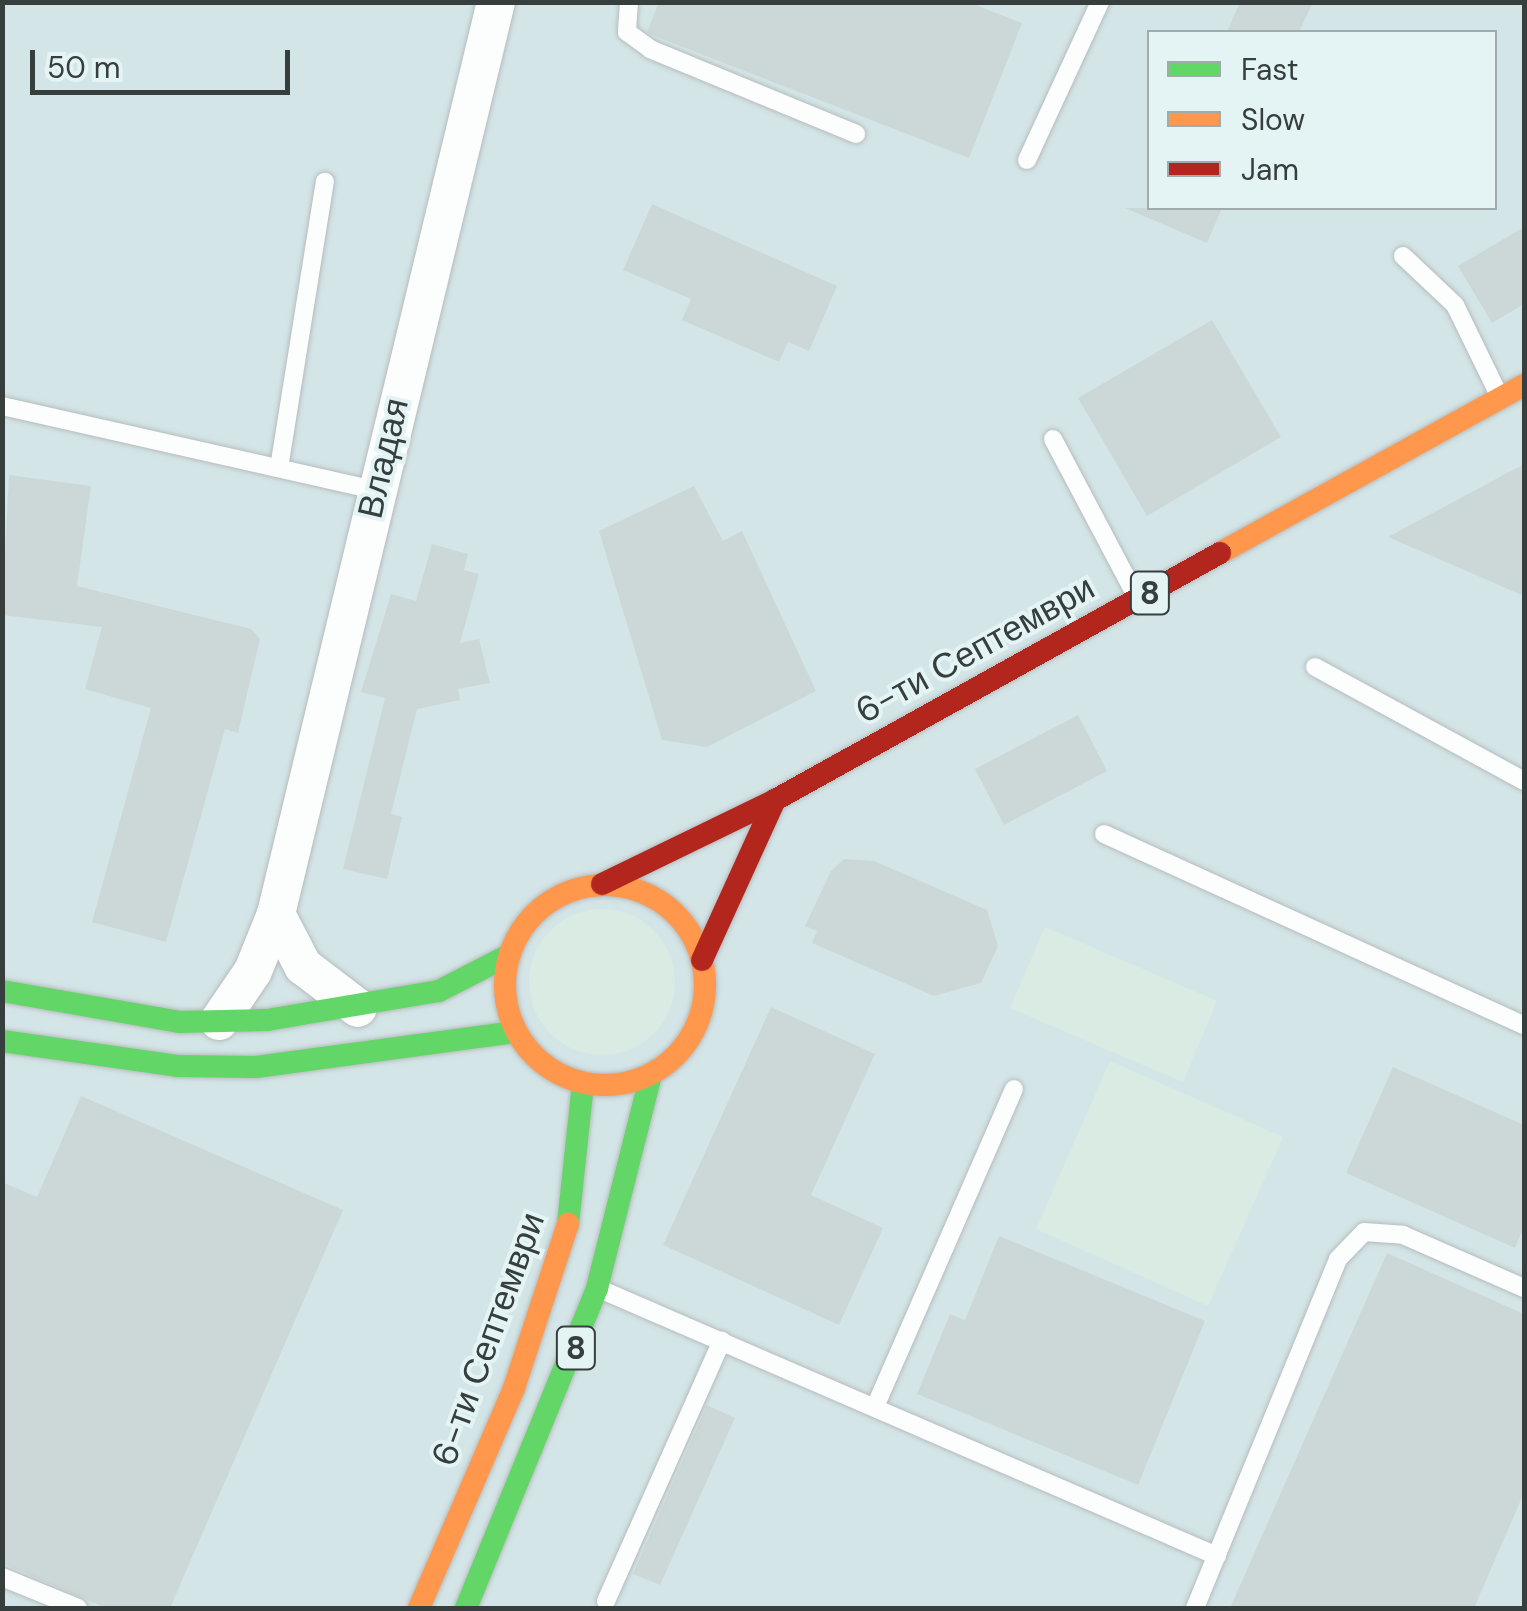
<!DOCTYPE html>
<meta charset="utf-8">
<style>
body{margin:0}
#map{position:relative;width:1527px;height:1611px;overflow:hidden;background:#e8f0f1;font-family:"DM Sans",sans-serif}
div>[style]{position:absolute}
.built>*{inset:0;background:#d4e5e7}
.green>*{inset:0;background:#daebe3}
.round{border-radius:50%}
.building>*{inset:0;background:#ccd8d7}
.roads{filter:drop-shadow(0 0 2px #b6bcbd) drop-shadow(0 0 2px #b6bcbd)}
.lane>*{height:18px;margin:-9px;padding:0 9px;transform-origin:9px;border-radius:9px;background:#fcfdfd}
.street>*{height:38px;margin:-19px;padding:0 19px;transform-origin:19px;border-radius:19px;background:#fcfdfd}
.fast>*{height:22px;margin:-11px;padding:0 11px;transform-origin:11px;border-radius:11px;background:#63d668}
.slow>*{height:22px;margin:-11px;padding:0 11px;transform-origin:11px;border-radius:11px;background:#ff974d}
.slow>.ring{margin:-11px;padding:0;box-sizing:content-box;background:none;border:22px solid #ff974d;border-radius:50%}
.jam>*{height:22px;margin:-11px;padding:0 11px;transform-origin:11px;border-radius:11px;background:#b3261e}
span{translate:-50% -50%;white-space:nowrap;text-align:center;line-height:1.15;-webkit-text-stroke:8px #e4f4f5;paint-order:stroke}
.shield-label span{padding:2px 8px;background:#e4f4f5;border:2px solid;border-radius:8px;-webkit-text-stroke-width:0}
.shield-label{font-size:32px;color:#373e3e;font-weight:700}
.street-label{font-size:35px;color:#373e3e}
.frame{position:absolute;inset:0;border:5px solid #373e3e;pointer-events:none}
.legend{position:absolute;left:1147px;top:30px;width:350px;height:180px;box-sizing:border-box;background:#e4f4f5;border:2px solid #9fabac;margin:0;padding:12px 18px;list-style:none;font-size:30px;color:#373e3e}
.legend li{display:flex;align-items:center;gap:20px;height:50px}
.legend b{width:50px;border:2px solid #9fabac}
.scale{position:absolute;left:30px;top:50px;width:260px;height:45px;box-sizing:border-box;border:5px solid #373e3e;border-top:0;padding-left:12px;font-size:30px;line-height:35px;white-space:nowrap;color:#373e3e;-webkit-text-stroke:8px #e4f4f5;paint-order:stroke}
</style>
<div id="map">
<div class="built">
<div style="clip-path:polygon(evenodd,3px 3px,1524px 3px,1524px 1608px,3px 1608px,3px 3px,1150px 32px,1494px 32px,1494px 208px,1150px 208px,1150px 32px)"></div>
</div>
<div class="green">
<div class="round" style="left:529px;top:909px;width:146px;height:146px"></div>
<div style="clip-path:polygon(1045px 927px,1217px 1001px,1183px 1082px,1010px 1008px)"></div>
<div style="clip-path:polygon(1110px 1061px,1283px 1137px,1208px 1306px,1036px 1229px)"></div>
</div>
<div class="building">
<div style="clip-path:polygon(659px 2px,968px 2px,1022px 23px,969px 158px,652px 35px,647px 32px)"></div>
<div style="clip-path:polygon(1240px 2px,1313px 2px,1299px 32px,1227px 32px)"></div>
<div style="clip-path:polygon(652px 204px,837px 286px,809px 351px,788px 342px,779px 362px,682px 320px,691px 299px,623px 270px)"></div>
<div style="clip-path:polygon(1125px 208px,1222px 208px,1207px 243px)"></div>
<div style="clip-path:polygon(1524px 227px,1524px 304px,1492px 323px,1458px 266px)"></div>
<div style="clip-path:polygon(1212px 320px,1281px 437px,1147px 516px,1078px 398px)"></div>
<div style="clip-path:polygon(1524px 464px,1524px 596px,1388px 537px)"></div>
<div style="clip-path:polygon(9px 475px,91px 486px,77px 586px,251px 629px,260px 639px,238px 733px,225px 729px,166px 942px,92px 922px,151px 708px,85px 689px,102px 627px,2px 615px)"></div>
<div style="clip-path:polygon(694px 486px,723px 541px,742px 531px,816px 691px,707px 747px,662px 740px,599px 531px)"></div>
<div style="clip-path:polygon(432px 544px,468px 554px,464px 570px,479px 574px,460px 643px,479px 639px,490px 683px,458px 689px,460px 700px,417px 709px,391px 814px,402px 817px,387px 879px,343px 869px,385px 698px,361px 692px,391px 594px,416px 601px)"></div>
<div style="clip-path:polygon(1078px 715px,1107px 771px,1004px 825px,975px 769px)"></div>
<div style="clip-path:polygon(844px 859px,874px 861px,987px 910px,998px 946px,981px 983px,934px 996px,812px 943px,817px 931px,805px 926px,831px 871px)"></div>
<div style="clip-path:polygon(771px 1007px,875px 1054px,811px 1195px,883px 1228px,839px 1325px,663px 1245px)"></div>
<div style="clip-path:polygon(1393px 1067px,1524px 1125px,1524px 1226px,1515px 1248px,1346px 1173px)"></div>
<div style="clip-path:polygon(81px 1096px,343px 1210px,170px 1608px,106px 1608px,2px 1563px,2px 1182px,37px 1197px)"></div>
<div style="clip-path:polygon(999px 1236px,1205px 1321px,1138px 1485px,917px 1394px,950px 1314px,965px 1320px)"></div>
<div style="clip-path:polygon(1387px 1253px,1524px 1314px,1524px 1493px,1474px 1608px,1230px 1608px)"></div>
<div style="clip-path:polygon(707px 1405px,735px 1418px,660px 1585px,633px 1574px)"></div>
</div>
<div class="roads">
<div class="lane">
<div style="left:629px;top:2px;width:30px;rotate:94deg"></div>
<div style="left:627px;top:32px;width:29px;rotate:36deg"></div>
<div style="left:650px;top:49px;width:223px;rotate:22.4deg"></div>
<div style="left:1027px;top:160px;width:174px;rotate:-65.2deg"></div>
<div style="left:1403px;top:256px;width:71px;rotate:43.3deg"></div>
<div style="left:1455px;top:305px;width:98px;rotate:64deg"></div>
<div style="left:2px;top:406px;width:382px;rotate:12.7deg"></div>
<div style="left:1053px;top:439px;width:175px;rotate:62.1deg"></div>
<div style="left:279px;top:468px;width:290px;rotate:-80.9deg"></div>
<div style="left:1315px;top:667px;width:238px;rotate:28.6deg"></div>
<div style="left:1104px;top:834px;width:461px;rotate:24.5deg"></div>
<div style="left:602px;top:1290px;width:670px;rotate:23.39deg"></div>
<div style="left:875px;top:1407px;width:347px;rotate:-66.4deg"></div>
<div style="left:2px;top:1577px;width:82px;rotate:22.2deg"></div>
<div style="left:606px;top:1601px;width:285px;rotate:-66deg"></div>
<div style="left:1195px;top:1608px;width:377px;rotate:-67.7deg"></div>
<div style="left:1338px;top:1259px;width:37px;rotate:-46deg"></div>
<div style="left:1364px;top:1232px;width:39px;rotate:4deg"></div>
<div style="left:1403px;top:1235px;width:132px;rotate:23.7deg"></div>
</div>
<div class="street">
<div style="left:276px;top:914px;width:938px;rotate:-76.44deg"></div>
<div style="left:219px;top:1021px;width:60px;rotate:-55.8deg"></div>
<div style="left:253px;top:971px;width:61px;rotate:-68deg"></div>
<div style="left:276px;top:914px;width:59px;rotate:62.6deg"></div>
<div style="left:303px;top:966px;width:69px;rotate:37.4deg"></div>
</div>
<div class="fast">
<div style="left:2px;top:991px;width:180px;rotate:9.9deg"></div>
<div style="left:179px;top:1022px;width:88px;rotate:-1.3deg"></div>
<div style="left:267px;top:1020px;width:174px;rotate:-9.6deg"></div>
<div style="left:439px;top:991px;width:79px;rotate:-27.2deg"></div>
<div style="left:2px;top:1041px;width:177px;rotate:8.1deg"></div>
<div style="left:177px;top:1066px;width:79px;rotate:0.7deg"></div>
<div style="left:256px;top:1067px;width:261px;rotate:-7.7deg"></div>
<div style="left:568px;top:1224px;width:141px;rotate:-83.9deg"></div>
<div style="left:466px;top:1608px;width:346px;rotate:-67.7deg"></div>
<div style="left:597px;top:1288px;width:220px;rotate:-75.8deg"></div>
</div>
<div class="slow">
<div style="left:1220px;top:553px;width:347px;rotate:-28.9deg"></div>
<div class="ring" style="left:505px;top:885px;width:178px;height:178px"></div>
<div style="left:419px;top:1608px;width:240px;rotate:-66.6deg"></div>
<div style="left:514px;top:1388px;width:173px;rotate:-71.8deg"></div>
</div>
<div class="jam">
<div style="left:602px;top:884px;width:192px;rotate:-25.9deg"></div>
<div style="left:775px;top:800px;width:509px;rotate:-29.03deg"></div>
<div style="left:702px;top:960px;width:176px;rotate:-65.5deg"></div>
</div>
</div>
<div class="shield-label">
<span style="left:1150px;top:593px">8</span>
<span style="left:576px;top:1348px">8</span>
</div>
<div class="street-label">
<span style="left:383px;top:458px;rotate:-77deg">Владая</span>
<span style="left:975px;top:649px;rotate:-29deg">6-ти Септември</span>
<span style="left:488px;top:1339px;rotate:-70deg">6-ти Септември</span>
</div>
<div class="frame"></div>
<ul class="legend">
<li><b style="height:12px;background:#63d668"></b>Fast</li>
<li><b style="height:12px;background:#ff974d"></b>Slow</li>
<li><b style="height:12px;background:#b3261e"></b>Jam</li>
</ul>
<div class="scale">50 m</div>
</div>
